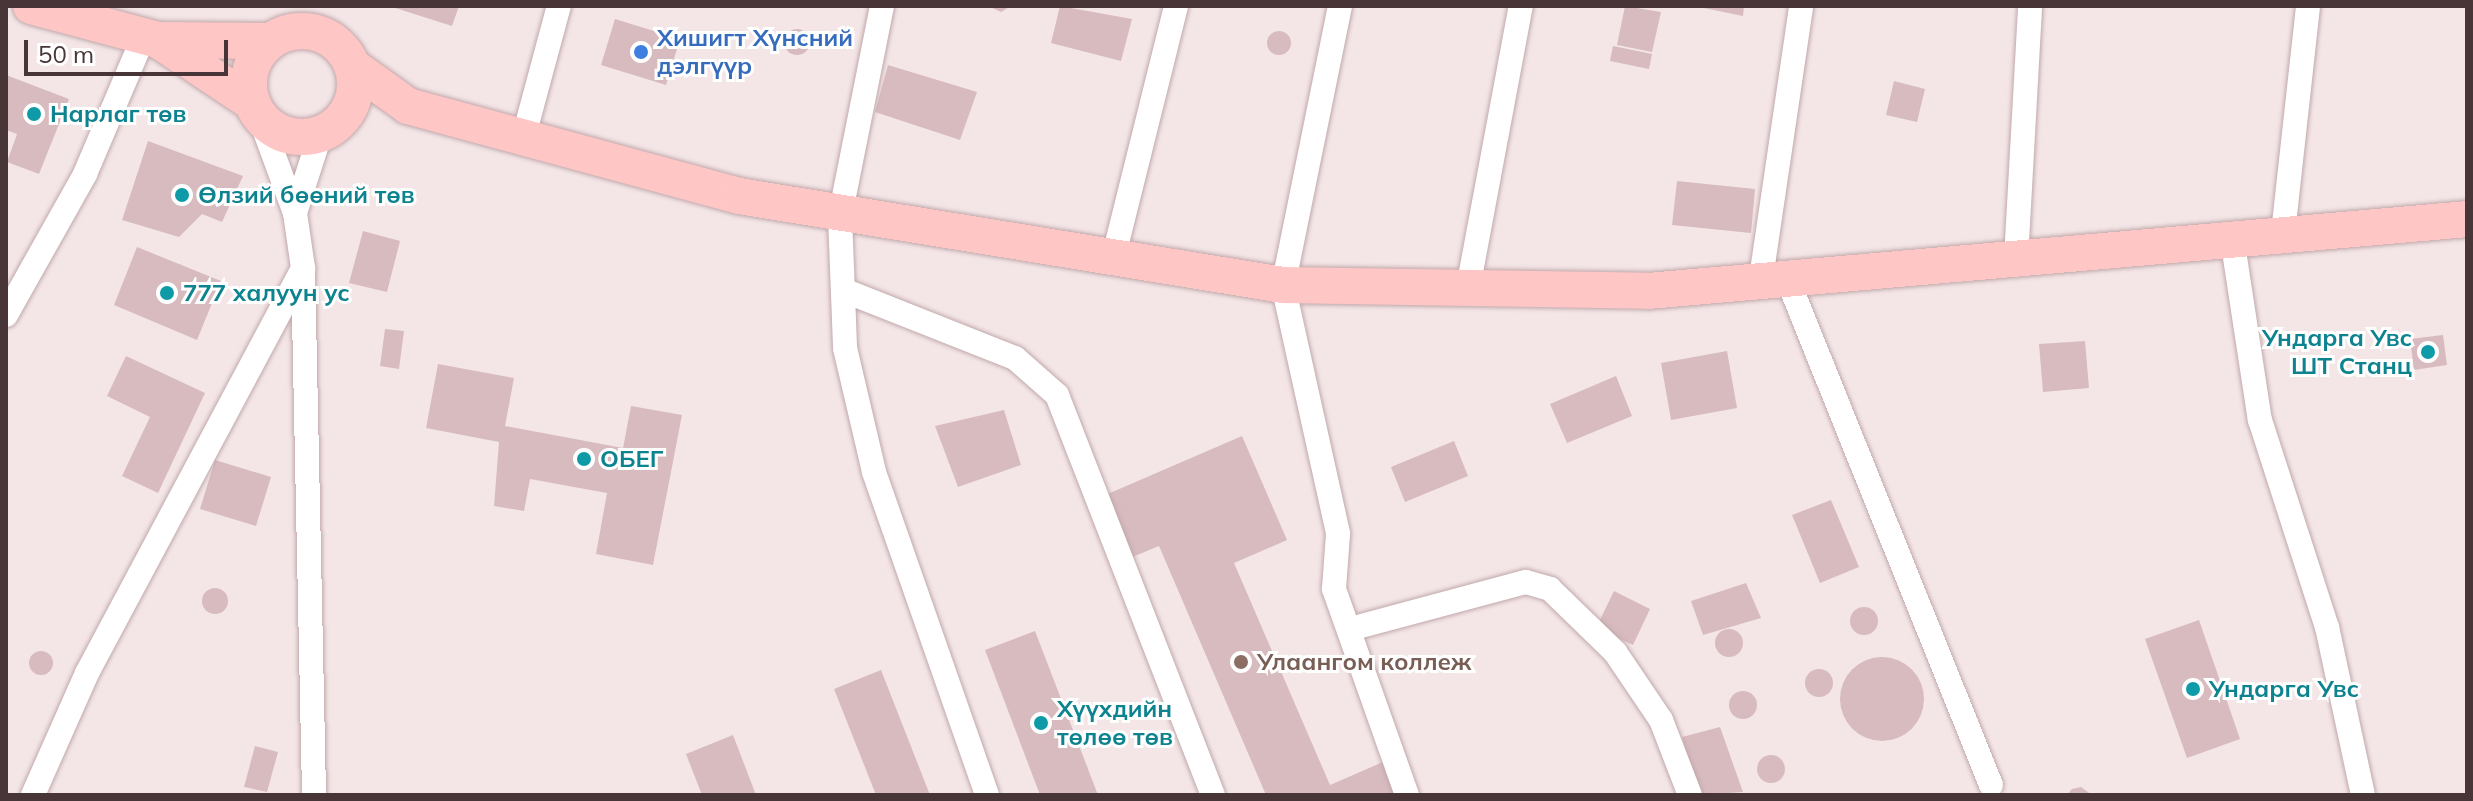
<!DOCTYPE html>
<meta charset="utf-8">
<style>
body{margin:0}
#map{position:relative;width:2473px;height:801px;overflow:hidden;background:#f4e6e7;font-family:Mulish,sans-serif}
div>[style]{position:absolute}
.building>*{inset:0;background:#d7bbbf}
.round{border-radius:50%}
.roads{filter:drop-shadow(0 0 2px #c1a8ab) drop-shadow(0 0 2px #c1a8ab)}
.street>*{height:24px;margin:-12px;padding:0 12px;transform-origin:12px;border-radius:12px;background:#fff}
.secondary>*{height:36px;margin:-18px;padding:0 18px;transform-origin:18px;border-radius:18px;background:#ffc6c6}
.secondary>.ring{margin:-18px;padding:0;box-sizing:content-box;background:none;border:36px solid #ffc6c6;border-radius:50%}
.dots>*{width:22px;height:22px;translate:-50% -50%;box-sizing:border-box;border:4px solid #fff;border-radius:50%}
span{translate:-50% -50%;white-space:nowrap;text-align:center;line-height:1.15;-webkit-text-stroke:6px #fff;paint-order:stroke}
.shop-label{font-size:24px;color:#366cbe;font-weight:700}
.left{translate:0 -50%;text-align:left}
.culture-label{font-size:24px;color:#0d838f;font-weight:700}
.right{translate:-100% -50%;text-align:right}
.education-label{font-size:24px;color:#785e54;font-weight:700}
.frame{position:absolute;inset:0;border:8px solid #483538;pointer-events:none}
.scale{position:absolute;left:24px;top:40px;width:204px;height:36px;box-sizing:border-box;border:4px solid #483538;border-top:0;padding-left:10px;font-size:24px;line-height:28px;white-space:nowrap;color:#483538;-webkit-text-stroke:6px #fff;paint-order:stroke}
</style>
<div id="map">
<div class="building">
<div style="clip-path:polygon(389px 6px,459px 6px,452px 26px)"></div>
<div style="clip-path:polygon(988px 6px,1011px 6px,1001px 12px)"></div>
<div style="clip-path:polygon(1060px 6px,1132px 19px,1121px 61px,1051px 43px)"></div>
<div style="clip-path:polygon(1625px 6px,1661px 12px,1652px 52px,1617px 45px)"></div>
<div style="clip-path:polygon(1694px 6px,1744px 6px,1743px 16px)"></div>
<div style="clip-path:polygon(615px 19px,680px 39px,666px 85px,601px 65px)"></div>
<div class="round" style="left:784px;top:29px;width:26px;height:26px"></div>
<div class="round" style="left:1267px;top:31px;width:24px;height:24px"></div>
<div style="clip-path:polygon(1613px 46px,1652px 54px,1649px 69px,1610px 61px)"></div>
<div style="clip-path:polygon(888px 65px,977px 92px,960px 140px,875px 112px)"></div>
<div style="clip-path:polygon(6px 75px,69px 99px,39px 174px,7px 162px,17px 134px,6px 130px)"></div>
<div style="clip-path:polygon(1894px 81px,1925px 89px,1917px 122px,1886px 115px)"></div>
<div style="clip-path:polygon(148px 141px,243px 176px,222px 222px,202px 214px,179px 237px,122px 220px)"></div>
<div style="clip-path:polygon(1677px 181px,1755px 189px,1751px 233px,1672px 225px)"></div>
<div style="clip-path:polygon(363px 231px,400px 241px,387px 292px,349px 283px)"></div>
<div style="clip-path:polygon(137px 247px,221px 281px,197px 340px,114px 305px)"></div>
<div style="clip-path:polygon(385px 329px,404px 331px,399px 369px,380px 366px)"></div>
<div style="clip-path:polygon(2443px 335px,2447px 365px,2414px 370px,2410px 339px)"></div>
<div style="clip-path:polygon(2085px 341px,2089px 388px,2043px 392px,2039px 344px)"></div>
<div style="clip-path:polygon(1727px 351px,1737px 408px,1671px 420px,1661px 363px)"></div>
<div style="clip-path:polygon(126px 356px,205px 393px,158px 493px,122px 476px,150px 417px,107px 396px)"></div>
<div style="clip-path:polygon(438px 364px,514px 378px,505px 426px,623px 448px,631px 406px,682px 415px,653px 565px,596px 554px,607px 493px,530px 479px,524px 511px,494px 506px,499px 442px,426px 428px)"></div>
<div style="clip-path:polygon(1616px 376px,1632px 416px,1567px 443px,1550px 404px)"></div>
<div style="clip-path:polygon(1004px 410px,1021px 465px,958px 487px,935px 426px)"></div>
<div style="clip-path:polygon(1242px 436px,1287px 540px,1234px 563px,1330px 785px,1383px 762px,1397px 795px,1266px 795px,1159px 546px,1130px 558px,1103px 496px)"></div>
<div style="clip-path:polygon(1454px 441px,1468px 476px,1405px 502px,1391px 467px)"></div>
<div style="clip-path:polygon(215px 460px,271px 477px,256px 526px,200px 509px)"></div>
<div style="clip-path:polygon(1831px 500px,1859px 567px,1820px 583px,1792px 515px)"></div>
<div style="clip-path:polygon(1746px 583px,1761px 618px,1703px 635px,1691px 601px)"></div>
<div class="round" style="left:202px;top:588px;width:26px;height:26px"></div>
<div style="clip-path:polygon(1614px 591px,1650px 609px,1633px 645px,1596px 628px)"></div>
<div class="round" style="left:1850px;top:607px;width:28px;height:28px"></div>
<div style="clip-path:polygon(2199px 620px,2240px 739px,2187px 758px,2145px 639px)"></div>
<div class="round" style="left:1715px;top:629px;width:28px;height:28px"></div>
<div style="clip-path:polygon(1035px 631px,1098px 795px,1040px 795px,985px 650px)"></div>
<div class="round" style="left:29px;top:651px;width:24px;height:24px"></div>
<div class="round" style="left:1840px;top:657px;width:84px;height:84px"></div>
<div class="round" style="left:1805px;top:669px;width:28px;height:28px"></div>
<div style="clip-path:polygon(881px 670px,930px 795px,876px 795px,834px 689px)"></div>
<div class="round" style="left:1729px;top:691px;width:28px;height:28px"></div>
<div style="clip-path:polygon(1720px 727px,1743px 792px,1699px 795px,1682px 737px)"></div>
<div style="clip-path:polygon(733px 735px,756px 795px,702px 795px,686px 754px)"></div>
<div style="clip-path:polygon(255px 746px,278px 752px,267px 792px,244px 787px)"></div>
<div class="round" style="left:1757px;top:755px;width:28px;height:28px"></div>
<div style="clip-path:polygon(2081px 787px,2092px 795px,2067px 795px,2072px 789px)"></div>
</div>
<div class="roads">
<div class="street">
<div style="left:882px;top:6px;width:214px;rotate:101.3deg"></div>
<div style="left:840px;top:216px;width:132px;rotate:87.8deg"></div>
<div style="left:845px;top:348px;width:127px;rotate:76.8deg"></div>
<div style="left:874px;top:472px;width:342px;rotate:70.7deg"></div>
<div style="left:1340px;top:6px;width:285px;rotate:101.5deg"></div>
<div style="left:1283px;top:285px;width:255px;rotate:77.5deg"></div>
<div style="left:1338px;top:534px;width:55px;rotate:94.2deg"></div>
<div style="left:1334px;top:589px;width:219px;rotate:70.5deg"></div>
<div style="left:260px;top:118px;width:101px;rotate:69.8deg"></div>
<div style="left:295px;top:213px;width:56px;rotate:81.7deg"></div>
<div style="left:303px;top:268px;width:527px;rotate:88.8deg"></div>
<div style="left:523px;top:139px;width:138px;rotate:-74.9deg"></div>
<div style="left:295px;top:213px;width:82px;rotate:-72.2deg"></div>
<div style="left:2283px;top:233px;width:228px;rotate:-83.7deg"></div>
<div style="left:2232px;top:238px;width:184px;rotate:81.3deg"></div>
<div style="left:2260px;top:420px;width:218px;rotate:72.1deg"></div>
<div style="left:2327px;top:627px;width:172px;rotate:77.9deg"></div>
<div style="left:1113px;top:259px;width:261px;rotate:-76deg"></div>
<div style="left:2016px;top:259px;width:253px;rotate:-86.8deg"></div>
<div style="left:1789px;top:283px;width:541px;rotate:68.08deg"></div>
<div style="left:1760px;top:285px;width:282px;rotate:-81.6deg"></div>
<div style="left:1468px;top:288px;width:287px;rotate:-79.4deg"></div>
<div style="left:843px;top:290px;width:185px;rotate:21.6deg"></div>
<div style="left:1015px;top:358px;width:56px;rotate:41.4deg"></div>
<div style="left:1057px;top:395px;width:429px;rotate:68.7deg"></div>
<div style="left:6px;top:315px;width:162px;rotate:-60.7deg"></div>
<div style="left:85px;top:174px;width:150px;rotate:-66.9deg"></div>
<div style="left:1350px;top:629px;width:182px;rotate:-15deg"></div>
<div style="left:1526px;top:582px;width:25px;rotate:16deg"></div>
<div style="left:1550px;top:589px;width:91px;rotate:44.1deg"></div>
<div style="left:1615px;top:652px;width:82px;rotate:55.9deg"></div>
<div style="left:1661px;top:720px;width:80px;rotate:68.9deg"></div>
<div style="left:33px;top:795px;width:133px;rotate:-66.1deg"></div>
<div style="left:87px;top:673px;width:459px;rotate:-61.9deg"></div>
</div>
<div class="secondary">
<div style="left:31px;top:6px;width:131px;rotate:15deg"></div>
<div style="left:158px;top:40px;width:112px;rotate:0.5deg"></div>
<div class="ring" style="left:249px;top:31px;width:70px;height:70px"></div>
<div style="left:158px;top:40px;width:112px;rotate:33.7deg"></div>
<div style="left:352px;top:66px;width:69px;rotate:35.5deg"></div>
<div style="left:408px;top:106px;width:343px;rotate:15.2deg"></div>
<div style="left:739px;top:196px;width:551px;rotate:9.29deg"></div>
<div style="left:1283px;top:285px;width:365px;rotate:0.9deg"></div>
<div style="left:1648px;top:291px;width:822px;rotate:-5.02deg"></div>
</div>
</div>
<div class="dots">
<div style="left:641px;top:52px;background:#3f7fe0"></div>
<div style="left:34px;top:114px;background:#0f9aa8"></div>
<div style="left:182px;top:195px;background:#0f9aa8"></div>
<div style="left:167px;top:293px;background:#0f9aa8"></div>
<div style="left:2428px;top:352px;background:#0f9aa8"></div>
<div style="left:584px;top:459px;background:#0f9aa8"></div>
<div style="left:1241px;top:662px;background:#8d6e63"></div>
<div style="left:2193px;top:689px;background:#0f9aa8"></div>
<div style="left:1041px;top:723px;background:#0f9aa8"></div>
</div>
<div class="shop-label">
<span class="left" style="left:657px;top:52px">Хишигт Хүнсний<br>дэлгүүр</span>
</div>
<div class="culture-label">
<span class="left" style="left:50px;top:114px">Нарлаг төв</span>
<span class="left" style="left:198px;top:195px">Өлзий бөөний төв</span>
<span class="left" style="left:183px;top:293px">777 халуун ус</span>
<span class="right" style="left:2412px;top:352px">Ундарга Увс<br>ШТ Станц</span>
<span class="left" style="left:600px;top:459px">ОБЕГ</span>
<span class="left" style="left:2209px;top:689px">Ундарга Увс</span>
<span class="left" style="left:1057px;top:723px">Хүүхдийн<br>төлөө төв</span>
</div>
<div class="education-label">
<span class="left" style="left:1257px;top:662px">Улаангом коллеж</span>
</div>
<div class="frame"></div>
<div class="scale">50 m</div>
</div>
